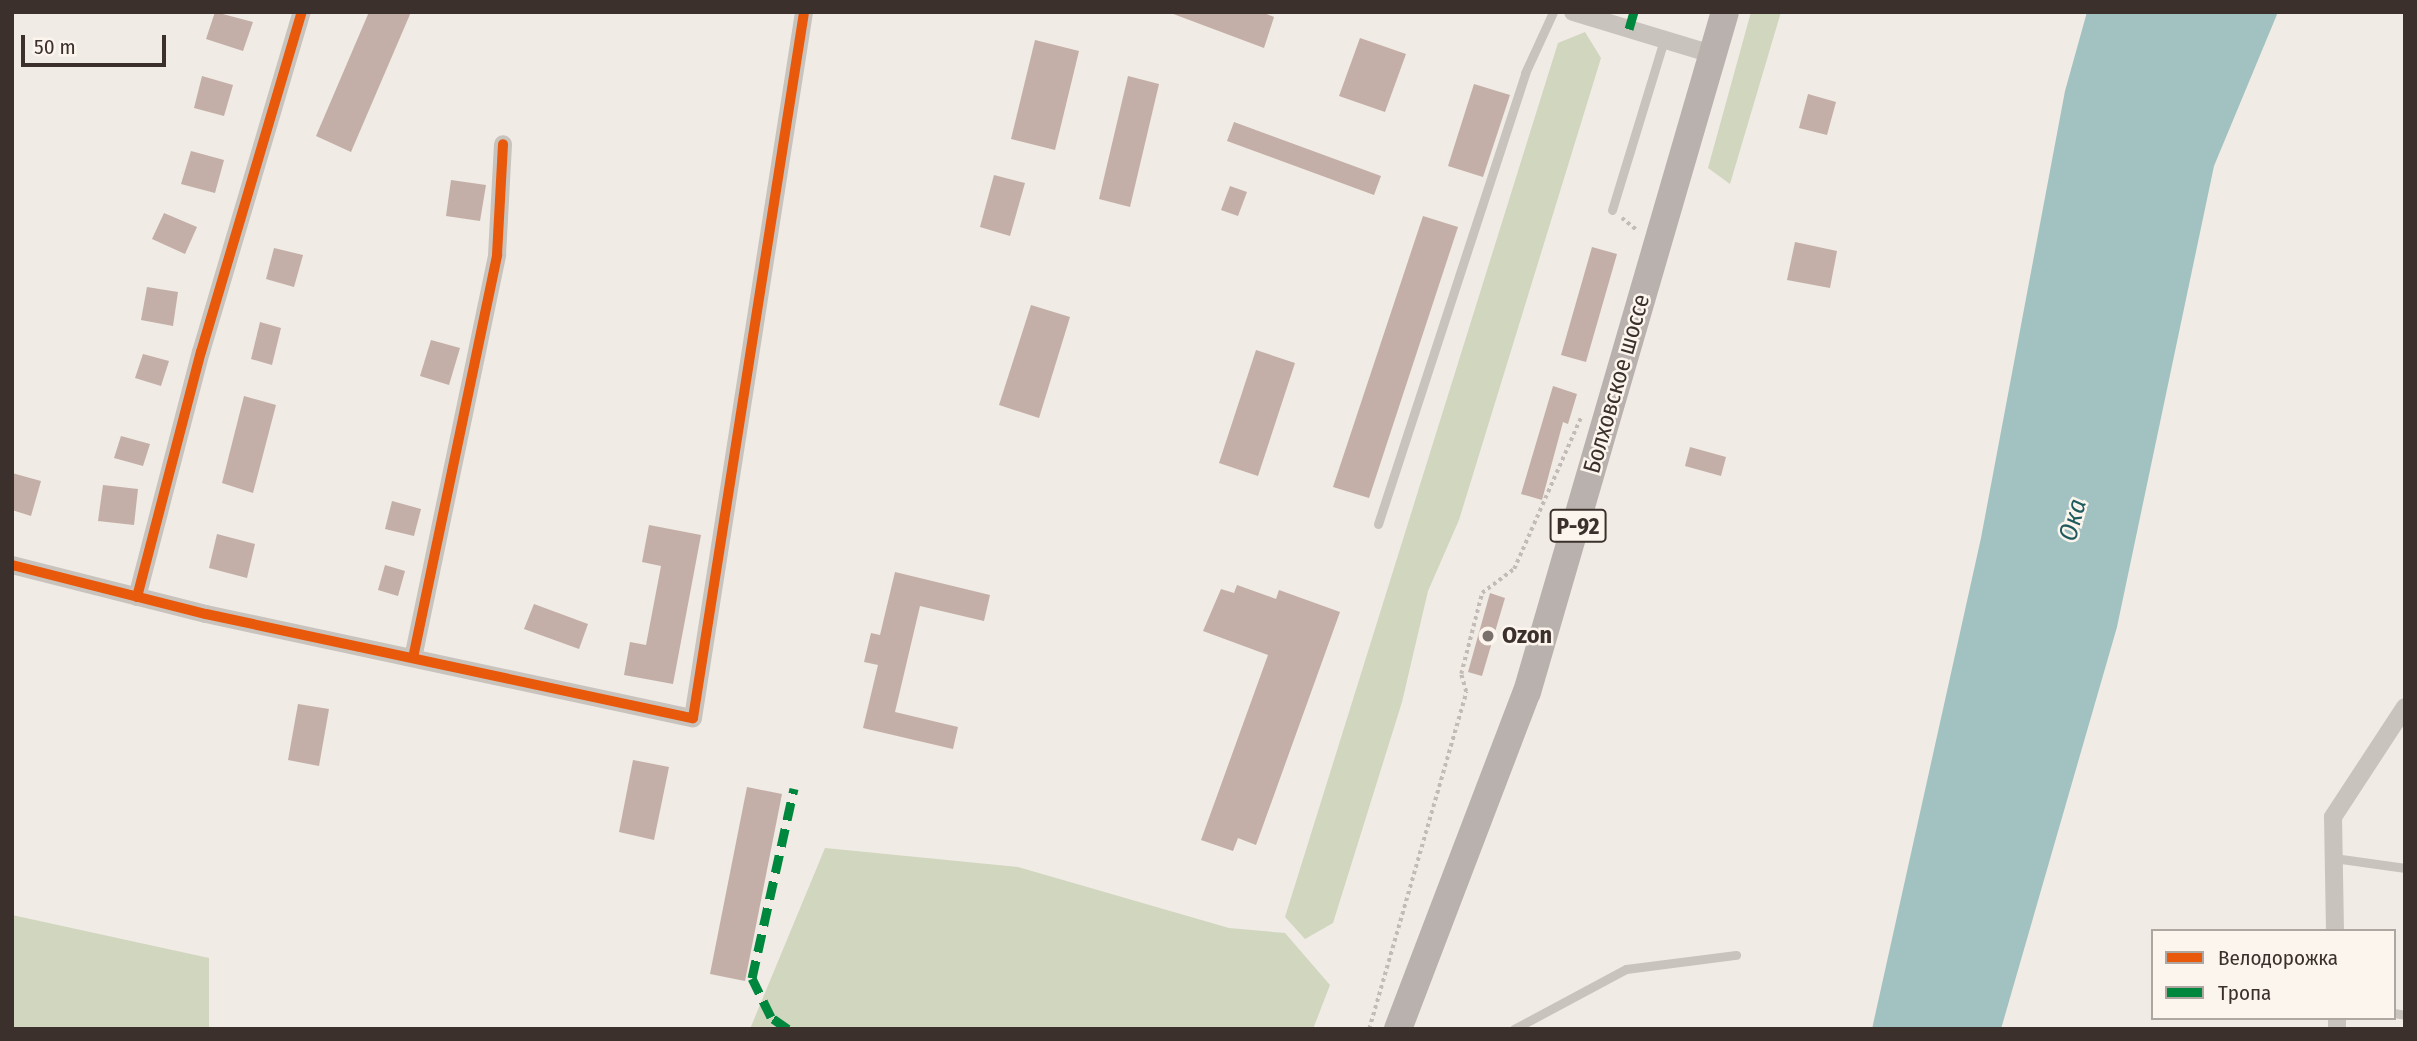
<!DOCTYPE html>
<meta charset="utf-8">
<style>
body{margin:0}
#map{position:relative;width:2417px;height:1041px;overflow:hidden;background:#f0ebe5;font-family:"Fira Sans Condensed",sans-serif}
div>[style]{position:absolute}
.green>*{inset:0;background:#d1d6bf}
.water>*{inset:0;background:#a1c2c1}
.building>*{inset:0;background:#c3afa7}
.path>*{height:3.5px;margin-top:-1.75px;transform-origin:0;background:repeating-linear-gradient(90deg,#c2bbb6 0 3.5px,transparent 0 7px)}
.service>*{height:9px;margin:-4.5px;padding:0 4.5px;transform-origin:4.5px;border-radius:4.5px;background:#c9c3be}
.minor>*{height:18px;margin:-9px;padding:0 9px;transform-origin:9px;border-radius:9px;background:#c9c3be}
.primary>*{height:28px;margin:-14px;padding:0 14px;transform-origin:14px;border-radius:14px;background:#b8b1ad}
.quiet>*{height:9px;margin-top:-4.5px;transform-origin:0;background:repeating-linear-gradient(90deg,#00873e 0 18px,transparent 0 27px)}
.cycleway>*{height:10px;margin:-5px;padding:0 5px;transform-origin:5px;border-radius:5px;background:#e8590c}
.dots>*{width:19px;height:19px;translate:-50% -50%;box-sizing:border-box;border:4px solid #fbf5ee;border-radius:50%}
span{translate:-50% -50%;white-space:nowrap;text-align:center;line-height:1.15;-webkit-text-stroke:5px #fbf5ee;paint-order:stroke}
.shield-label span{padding:2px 5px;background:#fbf5ee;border:2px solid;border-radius:5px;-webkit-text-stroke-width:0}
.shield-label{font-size:23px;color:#3b302b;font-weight:700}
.street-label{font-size:24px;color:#3b302b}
.poi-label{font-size:24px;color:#3b302b;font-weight:700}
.left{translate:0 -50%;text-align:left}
.water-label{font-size:26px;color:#1f5a5e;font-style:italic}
.frame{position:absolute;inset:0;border:14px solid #3b302b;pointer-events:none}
.legend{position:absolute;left:2151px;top:929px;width:245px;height:91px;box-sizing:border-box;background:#fbf5ee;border:2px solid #aea6a0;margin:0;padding:9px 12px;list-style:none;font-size:21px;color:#3b302b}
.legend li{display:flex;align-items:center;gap:14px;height:35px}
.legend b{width:35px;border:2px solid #aea6a0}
.scale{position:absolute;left:21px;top:35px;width:145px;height:32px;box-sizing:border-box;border:4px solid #3b302b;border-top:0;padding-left:9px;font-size:21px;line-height:24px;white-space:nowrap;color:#3b302b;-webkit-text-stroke:5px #fbf5ee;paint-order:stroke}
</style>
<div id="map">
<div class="green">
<div style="clip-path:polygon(1751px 12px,1781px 12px,1730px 184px,1708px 168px)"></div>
<div style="clip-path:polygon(1585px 32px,1601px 58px,1459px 520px,1428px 591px,1402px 702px,1333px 923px,1305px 939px,1285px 917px,1558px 43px)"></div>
<div style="clip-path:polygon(825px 848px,1018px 867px,1229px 928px,1285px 933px,1330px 985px,1313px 1029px,750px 1029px)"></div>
<div style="clip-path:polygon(12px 915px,209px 958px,209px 1029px,12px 1029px)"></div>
</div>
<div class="water">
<div style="clip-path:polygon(2087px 12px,2278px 12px,2214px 166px,2117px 627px,2001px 1029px,1872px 1029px,1981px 538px,2065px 91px)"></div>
</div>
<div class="building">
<div style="clip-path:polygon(215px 12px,253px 22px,243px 51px,206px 39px)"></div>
<div style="clip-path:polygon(369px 12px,411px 12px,351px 152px,316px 136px)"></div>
<div style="clip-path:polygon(1168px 12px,1262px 12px,1274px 17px,1264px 48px)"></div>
<div style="clip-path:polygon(1360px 38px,1406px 54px,1385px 112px,1339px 96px)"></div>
<div style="clip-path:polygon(1035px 40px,1079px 51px,1055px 150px,1011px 139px)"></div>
<div style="clip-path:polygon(202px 76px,233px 85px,224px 116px,194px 108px)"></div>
<div style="clip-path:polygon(1128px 76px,1159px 84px,1130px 207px,1099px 199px)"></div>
<div style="clip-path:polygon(1474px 84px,1510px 95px,1483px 177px,1448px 166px)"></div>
<div style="clip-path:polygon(1808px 94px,1836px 102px,1827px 135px,1799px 128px)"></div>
<div style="clip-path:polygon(1234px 122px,1381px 176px,1374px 195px,1227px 141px)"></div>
<div style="clip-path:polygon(191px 151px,224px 160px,215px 193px,181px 184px)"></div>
<div style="clip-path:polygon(994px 175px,1025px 183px,1010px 236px,980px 227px)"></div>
<div style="clip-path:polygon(451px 180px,486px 185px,480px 221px,446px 216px)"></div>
<div style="clip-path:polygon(1230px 186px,1247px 192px,1238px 216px,1221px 210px)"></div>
<div style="clip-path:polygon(164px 213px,197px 227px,185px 254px,152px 239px)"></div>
<div style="clip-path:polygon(1423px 216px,1458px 227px,1369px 498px,1333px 487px)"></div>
<div style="clip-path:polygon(1795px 242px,1837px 251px,1830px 288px,1787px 280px)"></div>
<div style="clip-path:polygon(1592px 247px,1617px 254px,1586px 362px,1561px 355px)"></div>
<div style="clip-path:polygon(274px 248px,303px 255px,294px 287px,266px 279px)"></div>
<div style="clip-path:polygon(147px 287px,178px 292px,173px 326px,141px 320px)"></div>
<div style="clip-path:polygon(1031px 305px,1070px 317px,1039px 418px,999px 405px)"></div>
<div style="clip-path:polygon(260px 322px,281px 328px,272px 365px,251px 359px)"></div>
<div style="clip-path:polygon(431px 340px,460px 348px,449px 385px,420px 376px)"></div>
<div style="clip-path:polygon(1256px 350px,1295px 363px,1258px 476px,1219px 463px)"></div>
<div style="clip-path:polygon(143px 354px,169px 361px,161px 386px,135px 378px)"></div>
<div style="clip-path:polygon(1553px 386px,1577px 394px,1568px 424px,1563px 422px,1542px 500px,1521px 494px)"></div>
<div style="clip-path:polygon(244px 396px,276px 405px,253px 493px,222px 483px)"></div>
<div style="clip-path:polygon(121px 436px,150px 444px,143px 466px,114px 458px)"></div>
<div style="clip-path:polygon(1690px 447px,1726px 457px,1721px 476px,1685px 466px)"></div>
<div style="clip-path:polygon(12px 473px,41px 481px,31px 516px,12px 510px)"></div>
<div style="clip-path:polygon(103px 485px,138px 489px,134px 525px,98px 521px)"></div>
<div style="clip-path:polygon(392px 501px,421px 509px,414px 536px,385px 529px)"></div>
<div style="clip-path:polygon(649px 525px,701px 535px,673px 684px,624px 675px,630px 642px,646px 645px,661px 566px,642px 562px)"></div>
<div style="clip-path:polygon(217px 534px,255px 544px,247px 578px,209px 568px)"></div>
<div style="clip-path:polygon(385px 565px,405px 571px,398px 596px,378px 590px)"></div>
<div style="clip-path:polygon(895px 572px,990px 595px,984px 621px,920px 606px,895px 712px,958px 727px,953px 749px,863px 728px,878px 665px,864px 662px,871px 633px,880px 635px)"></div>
<div style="clip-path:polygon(1237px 585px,1276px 599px,1279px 590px,1340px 612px,1256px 845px,1238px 838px,1233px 851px,1201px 840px,1268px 655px,1203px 631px,1221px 589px,1234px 593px)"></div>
<div style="clip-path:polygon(1490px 593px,1505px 598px,1482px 676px,1468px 672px)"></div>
<div style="clip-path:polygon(534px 604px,588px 624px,579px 649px,524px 629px)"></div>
<div style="clip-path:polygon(298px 704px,329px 709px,319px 766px,288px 760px)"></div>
<div style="clip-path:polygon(633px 760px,669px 767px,654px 840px,619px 832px)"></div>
<div style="clip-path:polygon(747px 787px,782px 794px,745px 981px,710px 974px)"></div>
</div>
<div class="path">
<div style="left:1622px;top:218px;width:21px;rotate:39deg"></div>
<div style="left:1369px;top:1029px;width:351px;rotate:-73.9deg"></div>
<div style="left:1466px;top:692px;width:19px;rotate:-106deg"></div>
<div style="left:1461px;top:674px;width:84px;rotate:-75.5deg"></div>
<div style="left:1482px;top:593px;width:40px;rotate:-37deg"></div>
<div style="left:1514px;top:569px;width:166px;rotate:-66.2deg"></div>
</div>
<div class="service">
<div style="left:1612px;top:210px;width:178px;rotate:-73deg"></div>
<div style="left:1378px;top:524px;width:474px;rotate:-71.9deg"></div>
<div style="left:1525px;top:73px;width:67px;rotate:-65.3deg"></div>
<div style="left:2334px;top:858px;width:72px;rotate:8deg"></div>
<div style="left:2394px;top:1013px;width:11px;rotate:10deg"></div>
<div style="left:1514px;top:1029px;width:127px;rotate:-28.2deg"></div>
<div style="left:1626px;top:969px;width:111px;rotate:-7.3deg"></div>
</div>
<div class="minor">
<div style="left:1573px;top:12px;width:148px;rotate:16.8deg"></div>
<div style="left:12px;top:565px;width:200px;rotate:14.2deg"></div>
<div style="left:206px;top:614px;width:498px;rotate:12.1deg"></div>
<div style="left:693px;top:718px;width:715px;rotate:-81.06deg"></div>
<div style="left:137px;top:597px;width:253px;rotate:-75.4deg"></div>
<div style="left:201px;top:352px;width:355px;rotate:-73.5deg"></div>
<div style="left:413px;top:658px;width:412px;rotate:-78.2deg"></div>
<div style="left:497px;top:255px;width:111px;rotate:-86.9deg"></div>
<div style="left:2335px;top:931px;width:114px;rotate:-91deg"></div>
<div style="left:2333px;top:817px;width:131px;rotate:-56.8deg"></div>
<div style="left:2337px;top:1018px;width:11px;rotate:90deg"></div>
</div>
<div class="primary">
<div style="left:1398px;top:1029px;width:361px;rotate:-69.1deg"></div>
<div style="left:1527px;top:692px;width:708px;rotate:-73.77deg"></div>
</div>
<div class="quiet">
<div style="left:1629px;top:29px;width:18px;rotate:-74deg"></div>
<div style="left:788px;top:1029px;width:21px;rotate:-145deg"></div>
<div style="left:771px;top:1017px;width:43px;rotate:-116deg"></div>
<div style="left:752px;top:978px;width:194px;rotate:-77.5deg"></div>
</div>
<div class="cycleway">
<div style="left:12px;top:565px;width:200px;rotate:14.2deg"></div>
<div style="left:206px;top:614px;width:498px;rotate:12.1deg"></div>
<div style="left:693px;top:718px;width:715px;rotate:-81.06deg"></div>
<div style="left:137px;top:597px;width:253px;rotate:-75.4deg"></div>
<div style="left:201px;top:352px;width:355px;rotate:-73.5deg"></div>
<div style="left:413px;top:658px;width:412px;rotate:-78.2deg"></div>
<div style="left:497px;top:255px;width:111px;rotate:-86.9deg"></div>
</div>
<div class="dots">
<div style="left:1488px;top:636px;background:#7a716c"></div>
</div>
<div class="shield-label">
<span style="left:1578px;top:526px">Р-92</span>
</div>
<div class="street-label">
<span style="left:1617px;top:384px;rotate:-74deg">Болховское шоссе</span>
</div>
<div class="poi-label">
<span class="left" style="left:1502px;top:636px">Ozon</span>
</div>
<div class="water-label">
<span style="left:2073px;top:520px;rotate:-75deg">Ока</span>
</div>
<div class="frame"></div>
<ul class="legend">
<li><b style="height:9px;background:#e8590c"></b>Велодорожка</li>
<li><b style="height:9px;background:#00873e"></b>Тропа</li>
</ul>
<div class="scale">50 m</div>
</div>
